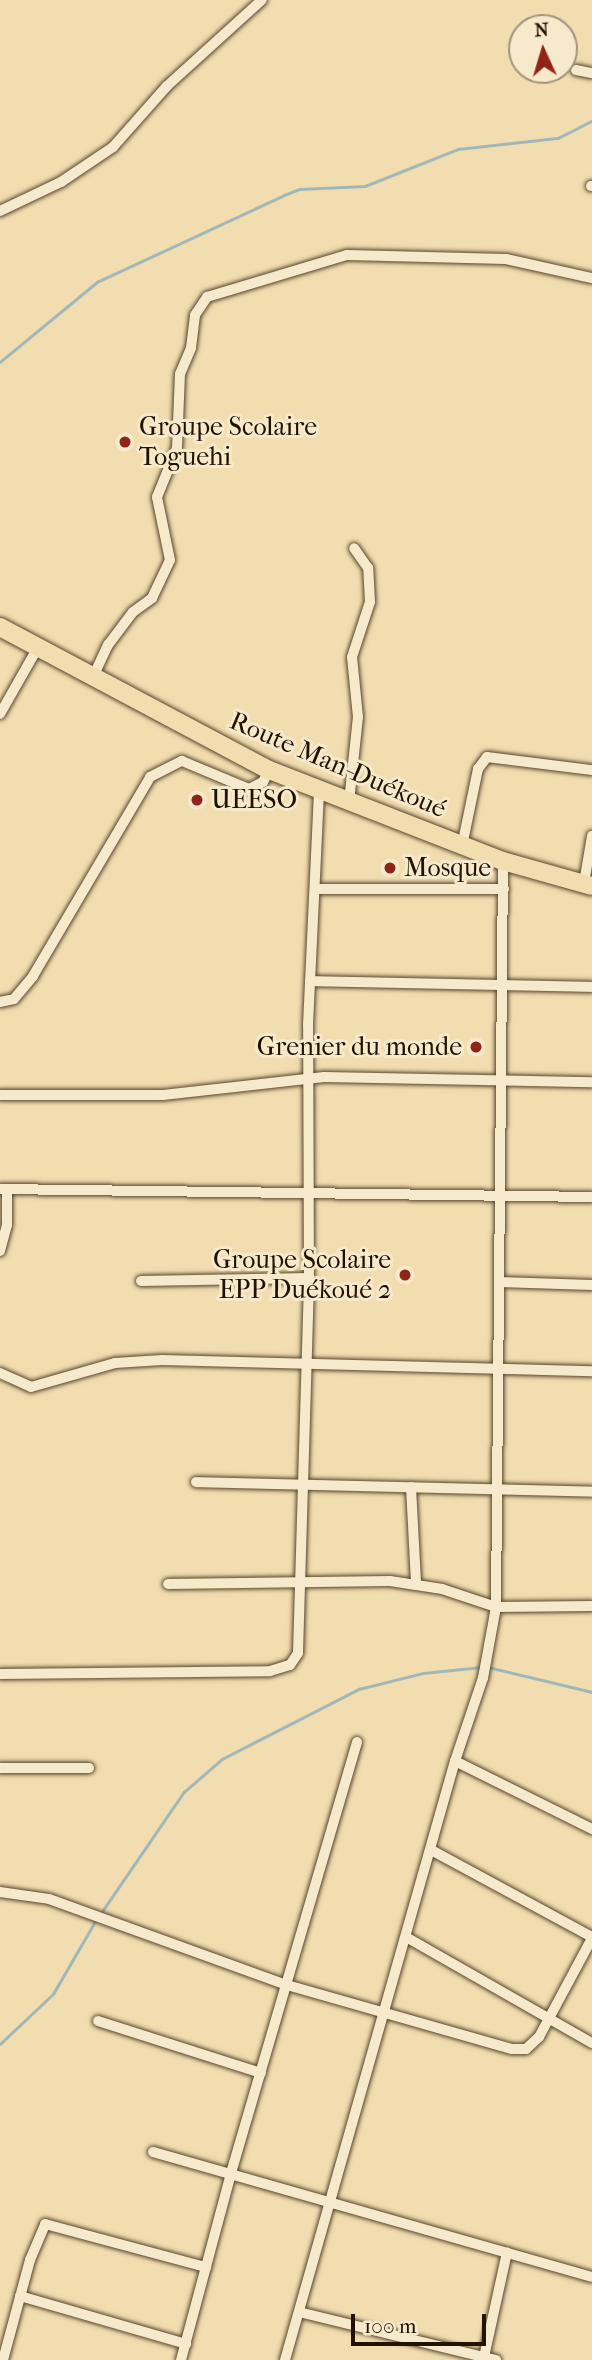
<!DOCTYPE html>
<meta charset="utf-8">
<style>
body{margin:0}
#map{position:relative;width:592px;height:2360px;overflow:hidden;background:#f2ddb0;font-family:"IM FELL French Canon",serif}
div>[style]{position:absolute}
.stream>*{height:2.5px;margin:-1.25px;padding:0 1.25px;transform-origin:1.25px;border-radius:1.25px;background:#a2b8b8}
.roads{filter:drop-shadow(0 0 2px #56462c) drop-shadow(0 0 2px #56462c)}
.minor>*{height:10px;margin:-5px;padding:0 5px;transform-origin:5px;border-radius:5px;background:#f7e9cc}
.primary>*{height:18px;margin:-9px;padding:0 9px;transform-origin:9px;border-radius:9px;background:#f2ddb0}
.dots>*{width:19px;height:19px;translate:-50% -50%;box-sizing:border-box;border:4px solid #f7e9cc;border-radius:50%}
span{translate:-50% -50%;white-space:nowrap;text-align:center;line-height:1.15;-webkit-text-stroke:6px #f7e9cc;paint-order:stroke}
.poi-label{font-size:26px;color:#221300}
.left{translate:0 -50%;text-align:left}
.right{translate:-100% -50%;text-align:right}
.street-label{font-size:26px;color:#221300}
.north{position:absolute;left:508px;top:14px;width:70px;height:70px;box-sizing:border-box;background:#f7e9cc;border:2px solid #a2937a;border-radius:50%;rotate:356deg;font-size:19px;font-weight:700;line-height:28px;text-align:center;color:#221300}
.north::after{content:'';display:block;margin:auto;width:24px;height:32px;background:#8f2418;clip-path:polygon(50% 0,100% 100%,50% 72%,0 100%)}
.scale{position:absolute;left:351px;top:2314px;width:135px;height:32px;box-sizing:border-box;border:4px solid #221300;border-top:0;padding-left:9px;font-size:21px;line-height:24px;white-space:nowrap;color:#221300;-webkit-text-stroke:5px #f7e9cc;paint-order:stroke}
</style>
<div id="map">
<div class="stream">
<div style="left:0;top:362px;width:126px;rotate:-39.5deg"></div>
<div style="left:97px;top:282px;width:206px;rotate:-24.9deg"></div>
<div style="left:284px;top:195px;width:17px;rotate:-21deg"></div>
<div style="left:300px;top:189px;width:65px;rotate:-2.6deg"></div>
<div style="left:365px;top:186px;width:100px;rotate:-21.7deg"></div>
<div style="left:458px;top:149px;width:101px;rotate:-6.3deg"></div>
<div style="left:558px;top:138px;width:38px;rotate:-27deg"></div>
<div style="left:488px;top:1667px;width:107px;rotate:13.5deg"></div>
<div style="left:101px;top:1913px;width:147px;rotate:-55.6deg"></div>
<div style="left:184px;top:1792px;width:50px;rotate:-41deg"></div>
<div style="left:222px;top:1759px;width:154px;rotate:-27.1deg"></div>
<div style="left:359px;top:1689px;width:66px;rotate:-14deg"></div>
<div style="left:423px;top:1673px;width:59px;rotate:-5.8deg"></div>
<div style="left:0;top:2044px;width:73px;rotate:-43.3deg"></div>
<div style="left:53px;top:1994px;width:88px;rotate:-59.9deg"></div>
</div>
<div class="roads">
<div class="minor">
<div style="left:576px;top:70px;width:16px;rotate:11deg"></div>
<div style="left:591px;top:186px;width:1px"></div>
<div style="left:0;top:211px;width:68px;rotate:-25.4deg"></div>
<div style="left:61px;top:182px;width:63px;rotate:-33.9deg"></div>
<div style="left:113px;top:147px;width:81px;rotate:-48.5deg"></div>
<div style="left:167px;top:86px;width:128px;rotate:-42.2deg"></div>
<div style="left:92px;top:679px;width:38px;rotate:-65deg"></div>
<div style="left:108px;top:645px;width:41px;rotate:-52.9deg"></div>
<div style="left:133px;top:612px;width:24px;rotate:-36deg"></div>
<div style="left:152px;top:598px;width:42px;rotate:-64.7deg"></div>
<div style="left:170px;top:560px;width:64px;rotate:-101.7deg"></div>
<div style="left:157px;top:497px;width:53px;rotate:-67.8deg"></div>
<div style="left:177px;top:448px;width:74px;rotate:-87.7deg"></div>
<div style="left:180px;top:374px;width:28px;rotate:-67deg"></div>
<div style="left:191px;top:348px;width:33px;rotate:-83deg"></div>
<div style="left:195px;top:315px;width:22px;rotate:-56deg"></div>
<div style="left:207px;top:297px;width:146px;rotate:-16.7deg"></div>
<div style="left:347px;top:255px;width:159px;rotate:1.4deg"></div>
<div style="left:506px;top:259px;width:88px;rotate:12.5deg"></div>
<div style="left:0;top:714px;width:75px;rotate:-60.4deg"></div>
<div style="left:349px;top:802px;width:85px;rotate:-84deg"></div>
<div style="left:358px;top:717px;width:60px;rotate:-95.7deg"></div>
<div style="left:352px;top:657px;width:58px;rotate:-71.9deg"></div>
<div style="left:370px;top:602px;width:34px;rotate:-93deg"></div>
<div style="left:368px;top:568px;width:24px;rotate:-125deg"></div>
<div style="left:462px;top:846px;width:79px;rotate:-78.3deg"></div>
<div style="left:478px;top:769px;width:15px;rotate:-53deg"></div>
<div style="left:487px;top:757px;width:106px;rotate:7.1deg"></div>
<div style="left:584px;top:883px;width:48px;rotate:-80.3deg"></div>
<div style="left:316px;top:889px;width:188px"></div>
<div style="left:310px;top:981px;width:282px;rotate:1.2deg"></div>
<div style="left:0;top:1002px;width:14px;rotate:-12deg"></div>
<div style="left:14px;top:999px;width:30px;rotate:-50deg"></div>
<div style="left:33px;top:976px;width:231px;rotate:-59.5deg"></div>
<div style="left:150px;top:777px;width:36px;rotate:-27deg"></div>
<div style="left:182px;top:761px;width:73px;rotate:22.7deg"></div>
<div style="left:249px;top:789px;width:16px;rotate:-27deg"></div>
<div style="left:263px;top:782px;width:13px;rotate:-63deg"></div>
<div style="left:0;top:1095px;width:163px"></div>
<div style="left:163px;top:1095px;width:162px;rotate:-6.4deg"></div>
<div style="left:324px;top:1077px;width:268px;rotate:1.1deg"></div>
<div style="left:0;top:1189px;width:592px;rotate:0.77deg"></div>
<div style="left:0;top:1251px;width:27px;rotate:-75deg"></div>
<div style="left:7px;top:1225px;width:35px;rotate:-90deg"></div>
<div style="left:141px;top:1281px;width:168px;rotate:-1deg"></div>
<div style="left:499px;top:1282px;width:93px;rotate:1.8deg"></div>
<div style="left:0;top:1373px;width:34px;rotate:24deg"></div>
<div style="left:31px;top:1387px;width:87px;rotate:-15.9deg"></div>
<div style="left:115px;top:1363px;width:47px;rotate:-3.7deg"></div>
<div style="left:162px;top:1360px;width:430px;rotate:1.5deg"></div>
<div style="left:196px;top:1482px;width:396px;rotate:1.4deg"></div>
<div style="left:411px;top:1487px;width:97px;rotate:87deg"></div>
<div style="left:168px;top:1584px;width:222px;rotate:-0.8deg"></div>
<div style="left:390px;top:1581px;width:53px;rotate:8.7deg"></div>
<div style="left:442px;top:1589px;width:57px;rotate:18.4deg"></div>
<div style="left:496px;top:1607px;width:96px;rotate:-0.6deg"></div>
<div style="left:0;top:1674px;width:270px;rotate:-0.6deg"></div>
<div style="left:270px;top:1671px;width:21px;rotate:-17deg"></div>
<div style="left:290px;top:1665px;width:14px;rotate:-56deg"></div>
<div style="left:298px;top:1653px;width:375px;rotate:-88.3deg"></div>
<div style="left:309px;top:1278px;width:253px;rotate:-90.2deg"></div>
<div style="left:308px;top:1025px;width:235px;rotate:-87.3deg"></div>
<div style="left:455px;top:1761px;width:153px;rotate:26.4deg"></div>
<div style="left:0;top:1768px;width:89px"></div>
<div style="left:433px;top:1851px;width:181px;rotate:28.4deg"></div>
<div style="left:0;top:1892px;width:49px;rotate:8.1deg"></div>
<div style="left:49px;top:1899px;width:253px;rotate:19.9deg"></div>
<div style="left:287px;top:1985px;width:234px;rotate:15.9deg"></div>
<div style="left:512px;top:2049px;width:14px"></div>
<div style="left:526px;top:2049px;width:18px;rotate:-43deg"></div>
<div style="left:539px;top:2037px;width:112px;rotate:-61.8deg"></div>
<div style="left:406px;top:1937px;width:214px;rotate:29.7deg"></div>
<div style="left:98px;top:2021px;width:171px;rotate:17.7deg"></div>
<div style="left:153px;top:2152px;width:456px;rotate:15.9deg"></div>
<div style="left:20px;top:2296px;width:173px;rotate:16.1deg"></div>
<div style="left:299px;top:2312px;width:203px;rotate:13.7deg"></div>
<div style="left:484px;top:2357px;width:107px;rotate:-77.6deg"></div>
<div style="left:3px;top:2360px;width:104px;rotate:-74.9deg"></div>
<div style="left:30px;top:2260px;width:39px;rotate:-67deg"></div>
<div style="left:45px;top:2224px;width:167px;rotate:15deg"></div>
<div style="left:181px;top:2360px;width:194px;rotate:-75deg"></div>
<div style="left:231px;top:2173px;width:449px;rotate:-73.7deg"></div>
<div style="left:285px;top:2360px;width:623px;rotate:-74.16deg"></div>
<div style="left:455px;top:1761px;width:88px;rotate:-71.4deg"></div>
<div style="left:483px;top:1678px;width:72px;rotate:-79.6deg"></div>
<div style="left:496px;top:1607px;width:746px;rotate:-89.46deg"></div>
</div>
<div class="primary">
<div style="left:0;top:627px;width:305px;rotate:28deg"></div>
<div style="left:269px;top:770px;width:251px;rotate:21.3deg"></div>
<div style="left:503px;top:861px;width:92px;rotate:15.7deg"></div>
</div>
</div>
<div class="dots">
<div style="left:125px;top:442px;background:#8f2418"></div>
<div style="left:197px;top:800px;background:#8f2418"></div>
<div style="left:390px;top:868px;background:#8f2418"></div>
<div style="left:476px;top:1047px;background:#8f2418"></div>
<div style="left:405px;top:1275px;background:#8f2418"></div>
</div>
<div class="poi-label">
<span class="left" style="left:139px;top:442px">Groupe Scolaire<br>Toguehi</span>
<span class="left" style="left:211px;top:800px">UEESO</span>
<span class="left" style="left:404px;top:868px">Mosque</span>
<span class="right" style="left:462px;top:1047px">Grenier du monde</span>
<span class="right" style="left:391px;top:1275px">Groupe Scolaire<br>EPP Duékoué 2</span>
</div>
<div class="street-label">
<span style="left:338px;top:765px;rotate:23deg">Route Man-Duékoué</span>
</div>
<div class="north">N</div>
<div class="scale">100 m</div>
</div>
